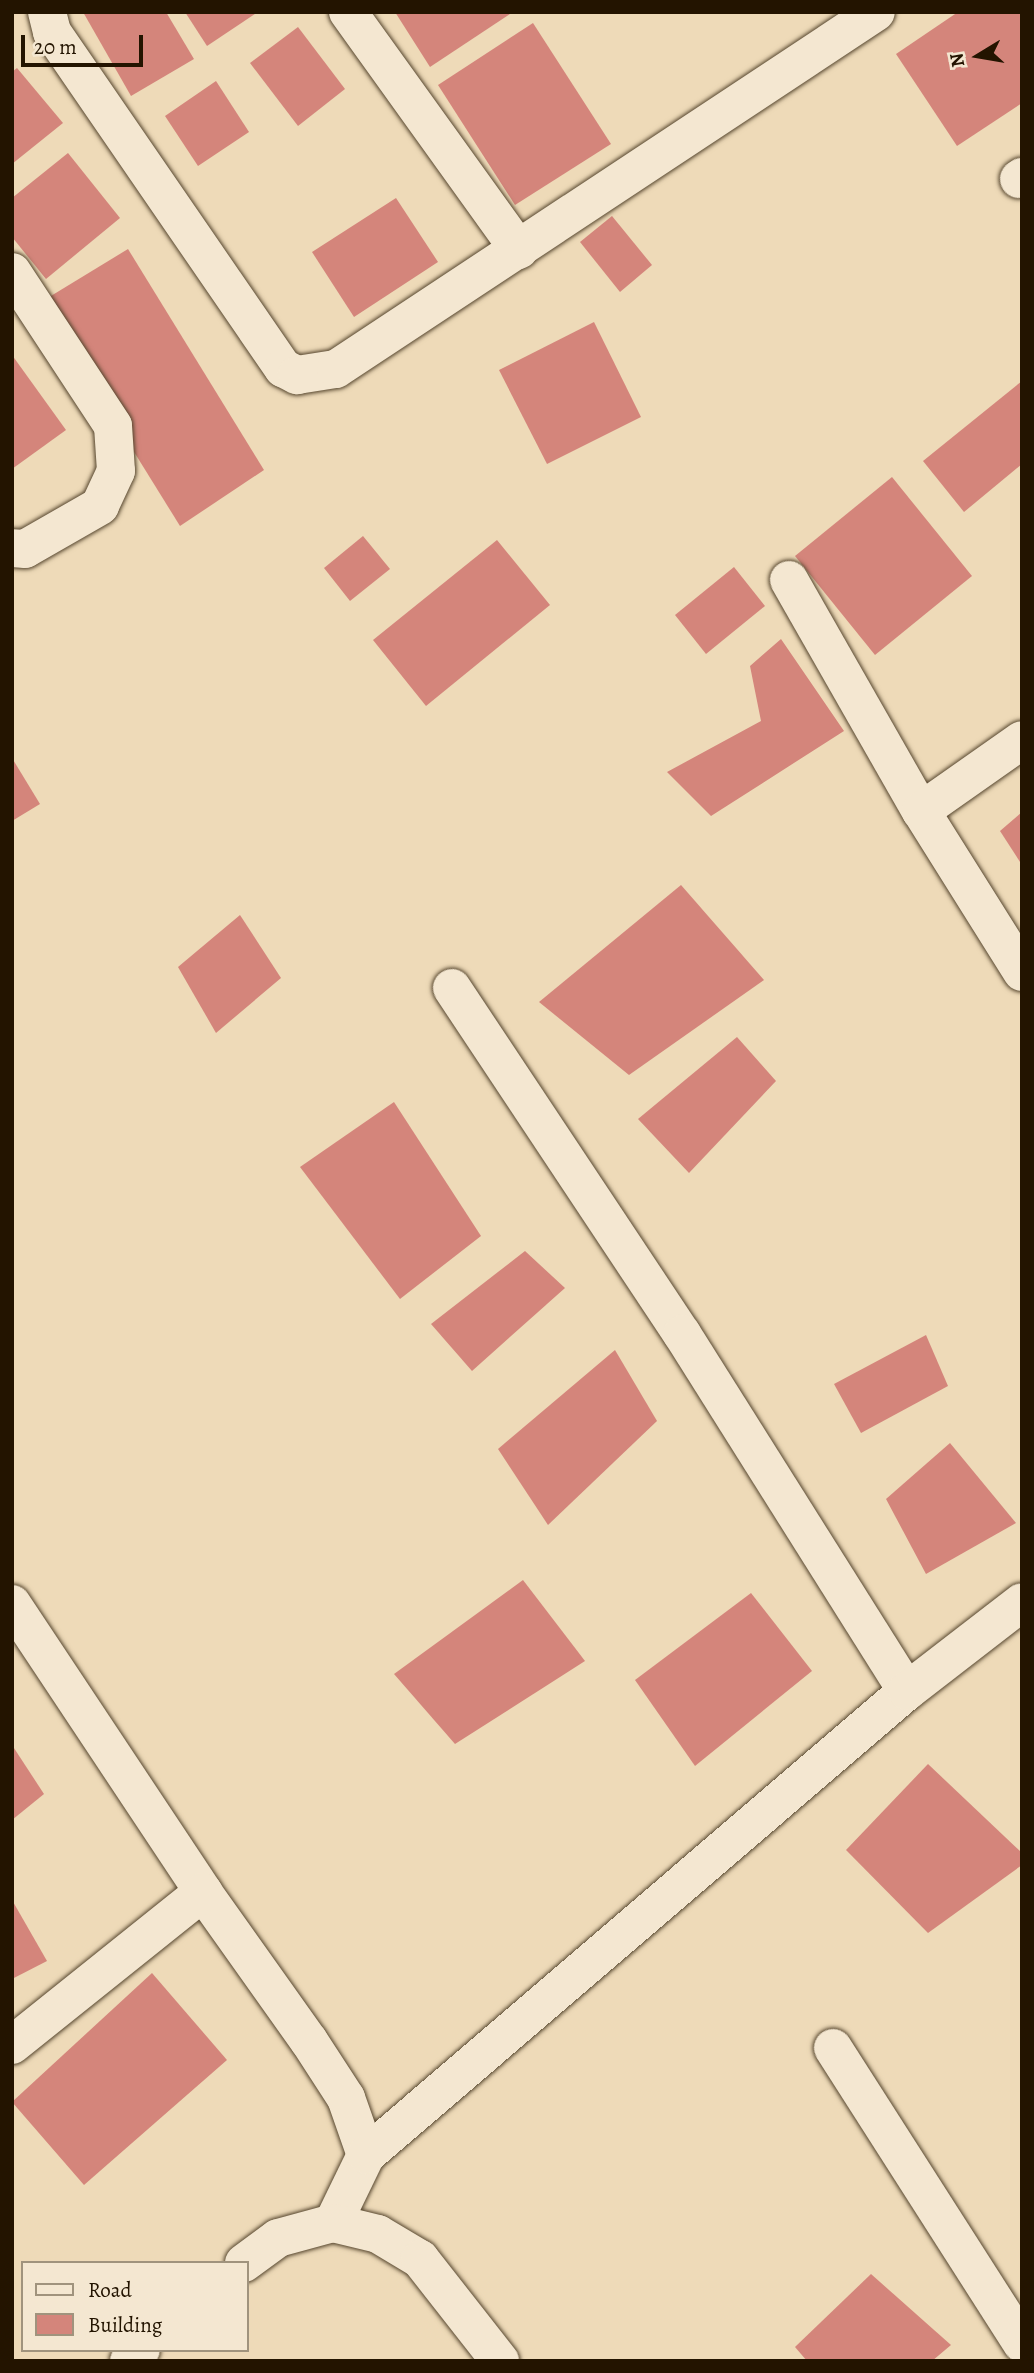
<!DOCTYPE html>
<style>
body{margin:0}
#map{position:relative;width:1034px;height:2373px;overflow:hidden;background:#eedab8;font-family:Alegreya,serif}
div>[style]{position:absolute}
.building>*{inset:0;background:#d4857b}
.roads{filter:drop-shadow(0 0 2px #56462e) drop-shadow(0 0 2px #56462e)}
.minor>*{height:38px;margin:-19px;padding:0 19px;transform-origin:19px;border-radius:19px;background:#f4e7d1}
span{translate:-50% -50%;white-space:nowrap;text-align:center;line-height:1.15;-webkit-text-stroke:5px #f4e7d1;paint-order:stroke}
.frame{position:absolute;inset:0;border:14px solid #231400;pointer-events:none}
.legend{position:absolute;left:21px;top:2261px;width:228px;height:91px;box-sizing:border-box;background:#f4e7d1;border:2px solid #a0937d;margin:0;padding:9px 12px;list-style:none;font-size:21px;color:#231400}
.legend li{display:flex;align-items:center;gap:14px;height:35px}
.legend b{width:35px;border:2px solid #a0937d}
.north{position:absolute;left:943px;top:21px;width:70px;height:70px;-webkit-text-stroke:5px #f4e7d1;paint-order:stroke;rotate:259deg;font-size:19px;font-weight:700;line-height:28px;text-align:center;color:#231400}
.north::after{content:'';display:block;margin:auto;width:24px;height:32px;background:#231400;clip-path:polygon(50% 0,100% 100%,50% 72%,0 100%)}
.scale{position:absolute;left:21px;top:35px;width:122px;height:32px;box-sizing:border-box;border:4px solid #231400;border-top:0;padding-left:9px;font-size:21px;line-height:24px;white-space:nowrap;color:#231400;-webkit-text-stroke:5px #f4e7d1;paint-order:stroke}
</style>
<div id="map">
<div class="building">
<div style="clip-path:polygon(83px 12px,166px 12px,194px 59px,131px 96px)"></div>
<div style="clip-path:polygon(185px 12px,258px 12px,207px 46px)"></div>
<div style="clip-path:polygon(395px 12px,513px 12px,430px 67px)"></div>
<div style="clip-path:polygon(958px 12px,1021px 12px,1022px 103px,957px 146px,896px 54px)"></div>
<div style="clip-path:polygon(533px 23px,611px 144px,515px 205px,438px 85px)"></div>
<div style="clip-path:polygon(298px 27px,345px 89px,298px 126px,250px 63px)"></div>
<div style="clip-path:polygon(17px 68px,63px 123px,12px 164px,12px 72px)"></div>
<div style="clip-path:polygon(216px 81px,249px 132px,198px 166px,165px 116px)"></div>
<div style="clip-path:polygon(68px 153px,120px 218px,46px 279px,12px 237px,12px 198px)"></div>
<div style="clip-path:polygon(396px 198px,438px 262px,354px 317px,312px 252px)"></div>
<div style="clip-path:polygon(612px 216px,652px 265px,620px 292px,580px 242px)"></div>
<div style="clip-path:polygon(128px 249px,264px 470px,180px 526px,41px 302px)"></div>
<div style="clip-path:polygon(594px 322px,641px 417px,547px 464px,499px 370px)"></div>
<div style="clip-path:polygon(12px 355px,66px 430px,12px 469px)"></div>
<div style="clip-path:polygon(1022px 381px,1022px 464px,964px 512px,923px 461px)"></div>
<div style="clip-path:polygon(892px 477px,972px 576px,875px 655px,795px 556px)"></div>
<div style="clip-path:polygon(363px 536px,390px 569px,350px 601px,324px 568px)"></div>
<div style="clip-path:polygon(497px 540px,550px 605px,426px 706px,373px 640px)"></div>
<div style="clip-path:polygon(734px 567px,765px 606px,706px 654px,675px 615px)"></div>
<div style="clip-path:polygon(781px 639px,844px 731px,711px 816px,667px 772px,761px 721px,750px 666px)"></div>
<div style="clip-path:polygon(12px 758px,40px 804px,12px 821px)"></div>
<div style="clip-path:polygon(1022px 812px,1022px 865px,1000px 831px)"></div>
<div style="clip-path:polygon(681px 885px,764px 980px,629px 1075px,539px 1002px)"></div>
<div style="clip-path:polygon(240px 915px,281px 978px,216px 1033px,178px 967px)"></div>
<div style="clip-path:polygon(737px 1037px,776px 1081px,689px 1173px,638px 1119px)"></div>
<div style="clip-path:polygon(394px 1102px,481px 1236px,400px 1299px,300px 1167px)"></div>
<div style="clip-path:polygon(525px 1251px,565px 1288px,472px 1371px,431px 1324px)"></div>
<div style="clip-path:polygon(926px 1335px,948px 1386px,861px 1433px,834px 1384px)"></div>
<div style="clip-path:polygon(615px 1350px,657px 1421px,548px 1525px,498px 1449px)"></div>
<div style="clip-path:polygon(950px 1443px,1016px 1523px,926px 1574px,886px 1499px)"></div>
<div style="clip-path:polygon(523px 1580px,585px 1661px,455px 1744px,394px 1674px)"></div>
<div style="clip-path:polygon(751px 1593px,812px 1671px,695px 1766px,635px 1680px)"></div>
<div style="clip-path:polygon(12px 1745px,44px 1794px,12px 1820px)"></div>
<div style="clip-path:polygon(928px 1764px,1022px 1853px,1022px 1865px,928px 1933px,846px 1850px)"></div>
<div style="clip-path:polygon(12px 1900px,47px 1961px,12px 1979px)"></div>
<div style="clip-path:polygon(152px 1973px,227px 2060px,84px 2185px,12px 2102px)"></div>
<div style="clip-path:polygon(871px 2274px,951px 2345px,932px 2361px,807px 2361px,795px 2347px)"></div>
</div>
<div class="roads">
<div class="minor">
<div style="left:47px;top:12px;width:21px;rotate:76deg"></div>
<div style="left:52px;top:32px;width:408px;rotate:55.5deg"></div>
<div style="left:283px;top:368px;width:16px;rotate:27deg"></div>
<div style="left:297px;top:375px;width:39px;rotate:-9deg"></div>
<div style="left:336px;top:369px;width:647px;rotate:-33.47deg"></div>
<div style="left:348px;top:12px;width:293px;rotate:54.3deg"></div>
<div style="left:1019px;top:179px;width:4px;rotate:-34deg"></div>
<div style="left:12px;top:272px;width:184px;rotate:56.7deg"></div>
<div style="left:113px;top:426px;width:45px;rotate:86.2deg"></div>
<div style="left:116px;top:471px;width:38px;rotate:115deg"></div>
<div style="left:100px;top:506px;width:86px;rotate:150.2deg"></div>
<div style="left:25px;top:549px;width:13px;rotate:-176deg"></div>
<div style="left:789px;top:580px;width:266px;rotate:60.3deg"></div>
<div style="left:921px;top:811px;width:190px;rotate:57.9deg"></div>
<div style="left:921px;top:811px;width:123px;rotate:-35.1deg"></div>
<div style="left:452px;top:988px;width:415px;rotate:56.4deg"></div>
<div style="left:682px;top:1334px;width:422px;rotate:57.8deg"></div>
<div style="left:12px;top:1604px;width:346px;rotate:56.4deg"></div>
<div style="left:203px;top:1892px;width:183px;rotate:54.6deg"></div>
<div style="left:309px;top:2041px;width:68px;rotate:57deg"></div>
<div style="left:346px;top:2098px;width:60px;rotate:70.7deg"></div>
<div style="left:12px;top:2045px;width:245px;rotate:-38.7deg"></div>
<div style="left:833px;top:2048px;width:351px;rotate:57.4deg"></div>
<div style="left:333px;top:2223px;width:76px;rotate:-64.1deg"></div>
<div style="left:366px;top:2155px;width:713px;rotate:-40.62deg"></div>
<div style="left:907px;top:1691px;width:145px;rotate:-37.7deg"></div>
<div style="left:244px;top:2263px;width:42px;rotate:-36.3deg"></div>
<div style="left:278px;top:2238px;width:57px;rotate:-15.3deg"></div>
<div style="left:333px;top:2223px;width:46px;rotate:13.7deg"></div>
<div style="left:378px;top:2234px;width:49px;rotate:30.8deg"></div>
<div style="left:420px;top:2259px;width:130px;rotate:51.9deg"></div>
<div style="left:129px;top:2361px;width:16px;rotate:-43deg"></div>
</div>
</div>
<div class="frame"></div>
<ul class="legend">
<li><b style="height:9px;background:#f4e7d1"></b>Road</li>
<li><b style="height:19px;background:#d4857b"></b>Building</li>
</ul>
<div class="north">N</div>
<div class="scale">20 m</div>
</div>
